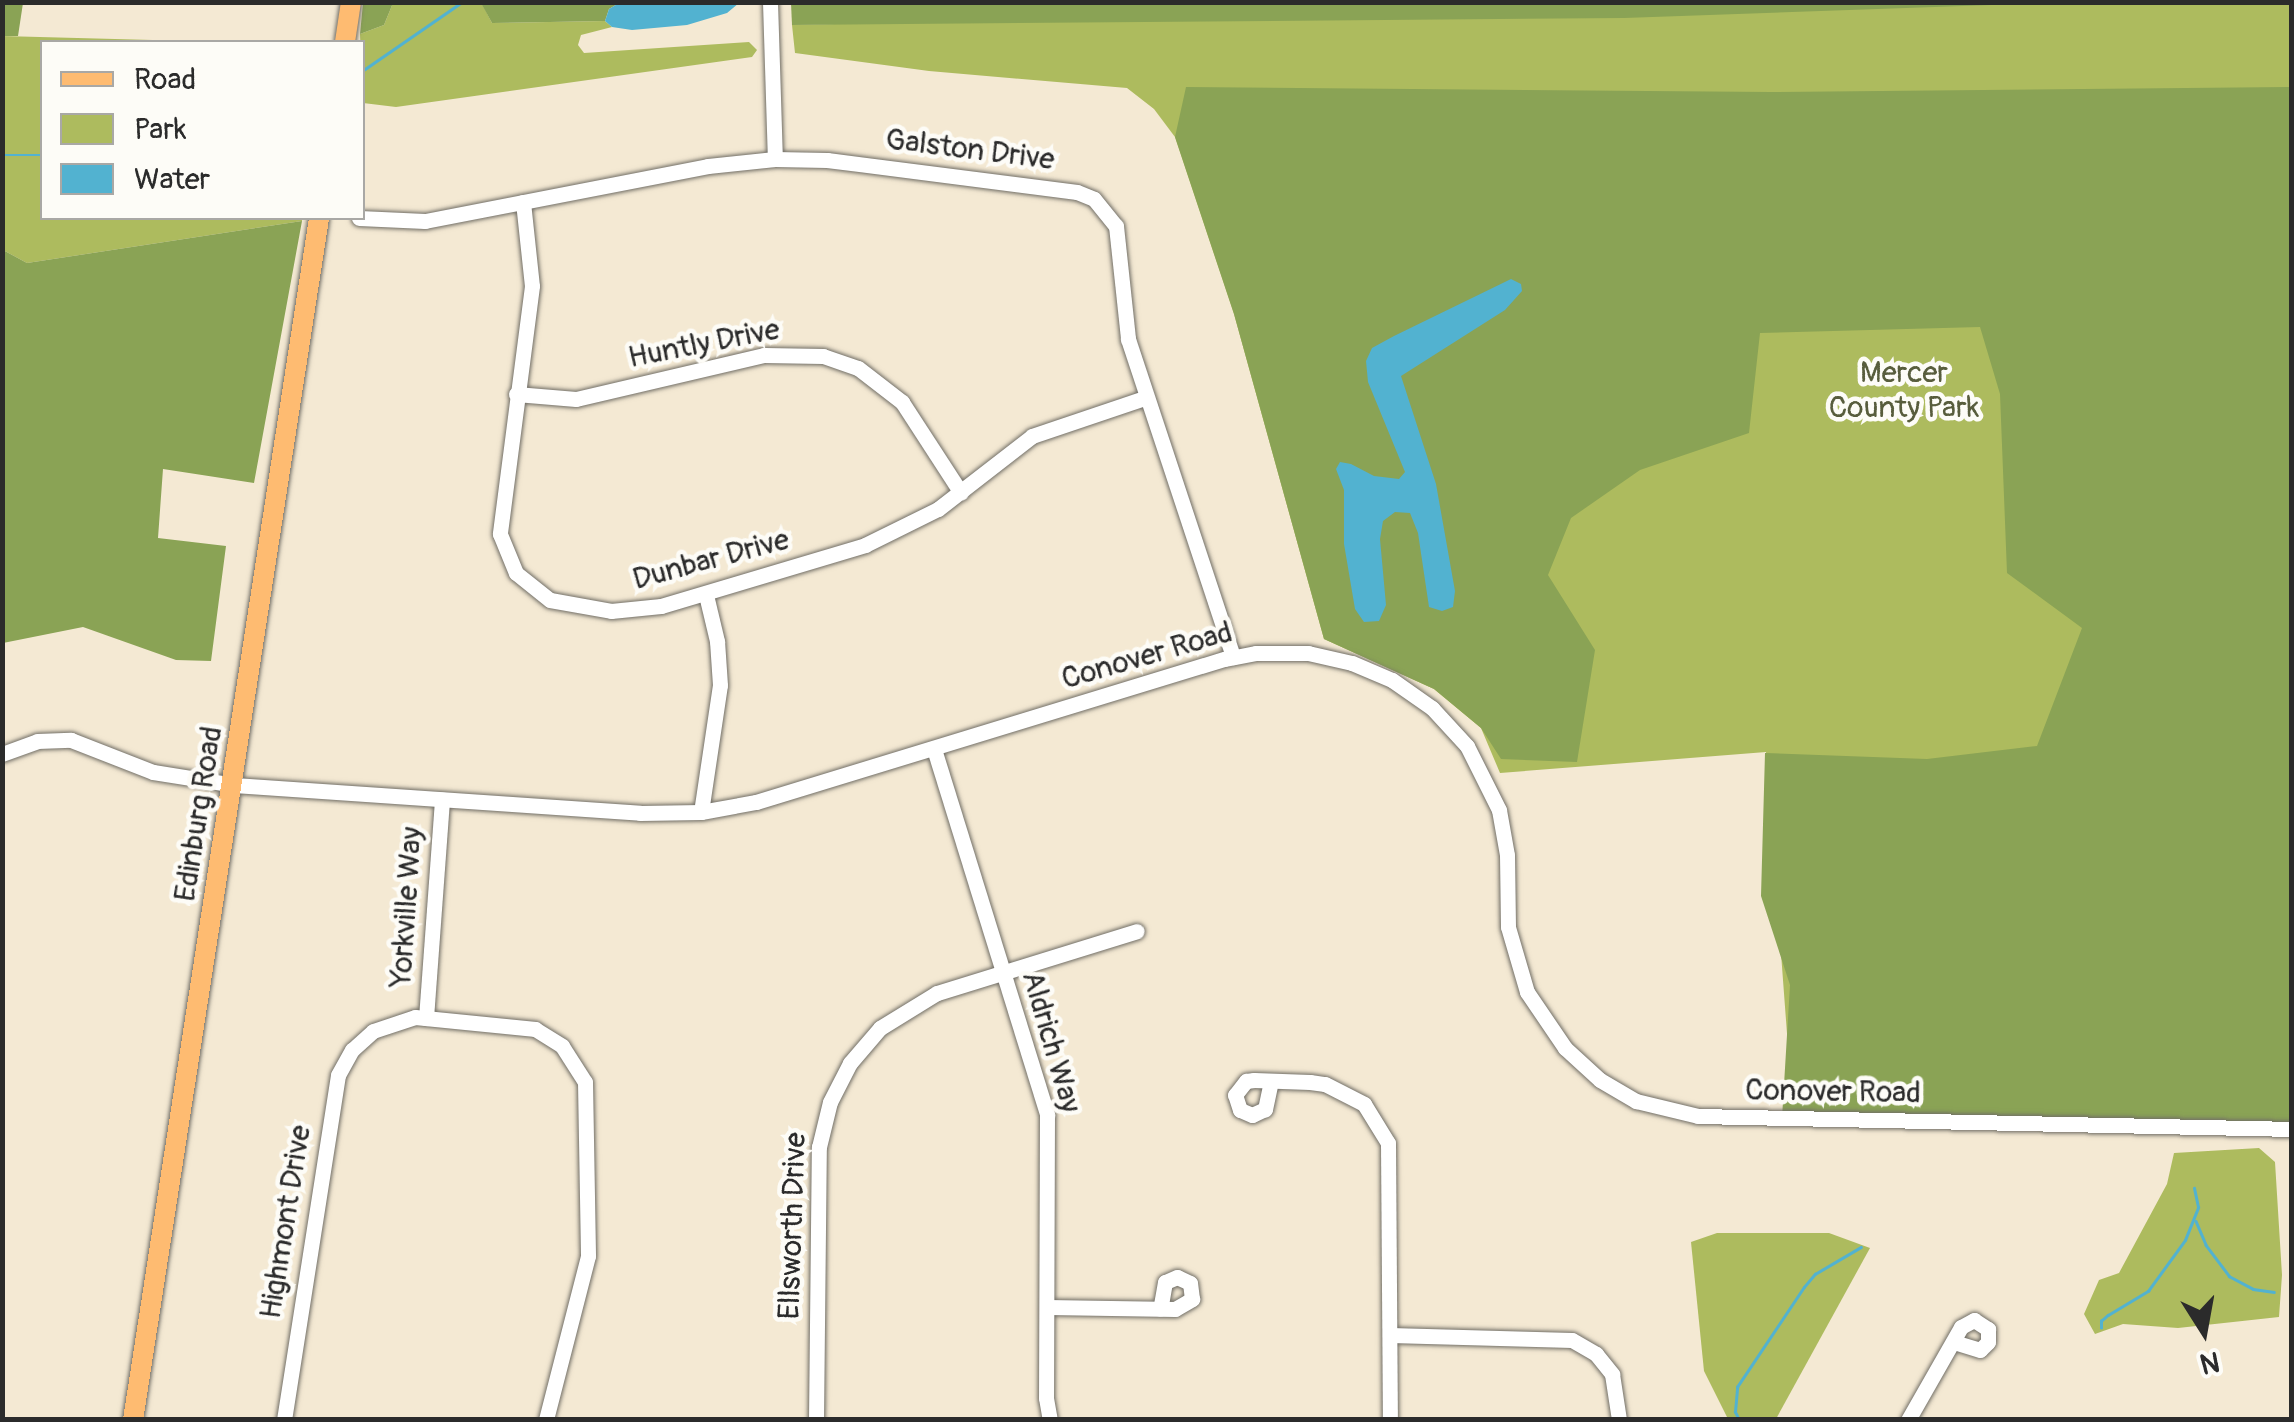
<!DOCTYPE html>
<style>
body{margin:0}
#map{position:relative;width:2294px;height:1422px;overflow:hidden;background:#f4e9d3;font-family:Pangolin,sans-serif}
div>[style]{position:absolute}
.green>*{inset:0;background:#adbb5e}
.forest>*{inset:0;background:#8aa355}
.water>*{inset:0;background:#52b2d0}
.stream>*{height:2.5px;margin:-1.25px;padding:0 1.25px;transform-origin:1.25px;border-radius:1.25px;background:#52b2d0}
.roads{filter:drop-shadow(0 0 2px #716e66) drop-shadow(0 0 2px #716e66)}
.minor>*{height:15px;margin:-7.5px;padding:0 7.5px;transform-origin:7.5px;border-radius:7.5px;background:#fff}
.major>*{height:20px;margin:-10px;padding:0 10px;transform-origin:10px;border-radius:10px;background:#febb71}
span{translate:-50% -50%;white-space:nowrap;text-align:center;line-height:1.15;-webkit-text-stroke:9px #fdfcf7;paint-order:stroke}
.street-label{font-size:30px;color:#2b2b2b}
.park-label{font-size:30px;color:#585d3d}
.frame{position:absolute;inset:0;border:5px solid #2b2b2b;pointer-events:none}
.legend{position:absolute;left:40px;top:40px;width:325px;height:180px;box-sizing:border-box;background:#fdfcf7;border:2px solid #a9a8a5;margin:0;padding:12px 18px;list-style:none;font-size:30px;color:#2b2b2b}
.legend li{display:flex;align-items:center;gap:20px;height:50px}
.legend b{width:50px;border:2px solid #a9a8a5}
.north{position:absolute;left:2154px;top:1282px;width:100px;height:100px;-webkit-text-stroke:8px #fdfcf7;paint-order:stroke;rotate:169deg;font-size:28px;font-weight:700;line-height:40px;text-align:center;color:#2b2b2b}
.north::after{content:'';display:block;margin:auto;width:35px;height:45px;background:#2b2b2b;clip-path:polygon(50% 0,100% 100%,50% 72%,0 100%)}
</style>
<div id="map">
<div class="green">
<div style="clip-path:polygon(481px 2px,492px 23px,605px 21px,612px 27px,581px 35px,578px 45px,584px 53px,749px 42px,757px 50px,752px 57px,396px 107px,363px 103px,360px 34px,384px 25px,393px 3px)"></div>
<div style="clip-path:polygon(1032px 2px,2291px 3px,2291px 1119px,1793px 1114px,1766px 752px,1500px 773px,1481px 728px,1434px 689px,1324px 639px,1234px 314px,1175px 137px,1154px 109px,1127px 88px,929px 71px,795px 53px,792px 25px,1047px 19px)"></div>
<div style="clip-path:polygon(2px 36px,228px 42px,42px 42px,42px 218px,302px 218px,302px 221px,27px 263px,3px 250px)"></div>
<div style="clip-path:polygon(2259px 1148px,2275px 1162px,2282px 1275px,2279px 1317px,2178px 1328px,2123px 1324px,2095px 1334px,2084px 1314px,2099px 1280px,2119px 1273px,2167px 1184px,2174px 1153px)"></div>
<div style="clip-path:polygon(1717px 1233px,1829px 1233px,1870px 1248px,1776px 1419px,1728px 1419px,1704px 1371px,1691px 1242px)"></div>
</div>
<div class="forest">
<div style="clip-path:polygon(3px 2px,23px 3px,18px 36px,3px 36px)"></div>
<div style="clip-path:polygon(363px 3px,393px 3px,384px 25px,360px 34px)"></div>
<div style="clip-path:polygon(481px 3px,619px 3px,609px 9px,605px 21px,492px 23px)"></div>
<div style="clip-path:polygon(791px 3px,791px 2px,2045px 3px,1624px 18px,792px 25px)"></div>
<div style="clip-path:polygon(1186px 87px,1771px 92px,2291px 87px,2291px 1128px,1782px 1118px,1790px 985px,1761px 896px,1765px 753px,1927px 759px,2037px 746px,2082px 628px,2007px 573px,2000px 394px,1980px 327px,1760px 333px,1749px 433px,1640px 470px,1571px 518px,1548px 575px,1595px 650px,1577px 762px,1501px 759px,1481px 728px,1434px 689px,1324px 639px,1234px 314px,1175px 137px)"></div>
<div style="clip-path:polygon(302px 221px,254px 483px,163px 469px,158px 538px,226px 546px,211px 661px,176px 660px,83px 627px,3px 643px,3px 250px,27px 263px)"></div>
</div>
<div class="water">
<div style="clip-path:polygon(619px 3px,619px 2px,739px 3px,727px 13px,687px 25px,632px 30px,612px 27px,605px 21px,609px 9px)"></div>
<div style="clip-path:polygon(1511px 279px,1521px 284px,1522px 291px,1505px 310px,1401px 376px,1436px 484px,1455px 591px,1453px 607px,1442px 611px,1429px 607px,1418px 533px,1410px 513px,1395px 512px,1383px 521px,1380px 539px,1386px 605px,1379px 621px,1364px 622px,1355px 609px,1344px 544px,1344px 490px,1336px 469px,1340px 462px,1351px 464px,1374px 476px,1399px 479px,1405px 472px,1368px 382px,1366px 361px,1372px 348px,1394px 336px)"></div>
</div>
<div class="stream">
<div style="left:362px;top:71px;width:121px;rotate:-34.6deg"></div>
<div style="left:2px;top:155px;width:40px"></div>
<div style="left:2196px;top:1221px;width:26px;rotate:67deg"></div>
<div style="left:2206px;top:1245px;width:39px;rotate:53deg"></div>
<div style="left:2229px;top:1276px;width:27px;rotate:28deg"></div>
<div style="left:2253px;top:1289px;width:21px;rotate:8deg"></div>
<div style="left:2101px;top:1328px;width:7px;rotate:-90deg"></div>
<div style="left:2101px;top:1321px;width:9px;rotate:-41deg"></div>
<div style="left:2108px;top:1315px;width:47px;rotate:-31deg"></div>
<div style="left:2148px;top:1291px;width:63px;rotate:-54deg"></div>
<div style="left:2185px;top:1240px;width:35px;rotate:-68deg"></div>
<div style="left:2198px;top:1207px;width:19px;rotate:-102deg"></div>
<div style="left:1739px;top:1420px;width:9px;rotate:-117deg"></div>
<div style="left:1735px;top:1412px;width:25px;rotate:-85deg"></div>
<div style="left:1737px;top:1387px;width:120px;rotate:-56.2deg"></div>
<div style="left:1804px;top:1287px;width:17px;rotate:-50deg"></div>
<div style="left:1815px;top:1274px;width:53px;rotate:-30.4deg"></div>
</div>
<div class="roads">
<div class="minor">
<div style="left:770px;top:2px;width:157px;rotate:88.2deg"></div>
<div style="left:523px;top:202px;width:84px;rotate:83.9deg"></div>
<div style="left:532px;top:286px;width:250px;rotate:97.4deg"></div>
<div style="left:500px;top:534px;width:42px;rotate:67.7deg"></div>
<div style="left:516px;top:573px;width:43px;rotate:38.5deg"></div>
<div style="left:550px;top:600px;width:62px;rotate:10.2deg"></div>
<div style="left:611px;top:611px;width:50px;rotate:-5.7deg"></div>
<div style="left:661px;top:606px;width:213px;rotate:-16.6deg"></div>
<div style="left:865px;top:545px;width:81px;rotate:-26.3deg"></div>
<div style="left:938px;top:509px;width:119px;rotate:-37.8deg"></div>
<div style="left:1032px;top:436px;width:121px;rotate:-18.7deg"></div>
<div style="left:359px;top:218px;width:66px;rotate:2.6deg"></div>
<div style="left:425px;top:221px;width:288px;rotate:-11deg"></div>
<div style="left:708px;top:166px;width:67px;rotate:-6deg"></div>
<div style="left:775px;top:159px;width:52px;rotate:1.1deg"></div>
<div style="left:827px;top:160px;width:252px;rotate:7.3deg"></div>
<div style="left:1077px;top:192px;width:18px;rotate:22deg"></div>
<div style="left:1094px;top:199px;width:35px;rotate:51deg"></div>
<div style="left:1116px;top:226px;width:114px;rotate:83.9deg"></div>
<div style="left:1128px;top:339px;width:335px;rotate:71.7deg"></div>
<div style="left:516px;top:394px;width:60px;rotate:4.8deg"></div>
<div style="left:576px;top:399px;width:193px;rotate:-13.2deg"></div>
<div style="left:764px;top:355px;width:59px;rotate:1deg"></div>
<div style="left:823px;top:356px;width:37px;rotate:19deg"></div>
<div style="left:858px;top:368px;width:56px;rotate:37.7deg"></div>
<div style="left:902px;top:402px;width:108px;rotate:57deg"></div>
<div style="left:934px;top:749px;width:383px;rotate:72.8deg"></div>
<div style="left:1047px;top:1115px;width:283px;rotate:90.2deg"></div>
<div style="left:1046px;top:1398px;width:22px;rotate:80deg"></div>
<div style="left:2px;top:754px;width:37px;rotate:-20deg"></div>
<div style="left:37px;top:741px;width:34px;rotate:-2deg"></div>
<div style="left:71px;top:740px;width:88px;rotate:21.3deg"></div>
<div style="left:153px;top:772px;width:82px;rotate:9.1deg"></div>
<div style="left:234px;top:785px;width:407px;rotate:3.9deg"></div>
<div style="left:640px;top:813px;width:61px;rotate:-0.9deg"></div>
<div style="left:701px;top:812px;width:56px;rotate:-10.3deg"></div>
<div style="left:756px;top:802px;width:490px;rotate:-17deg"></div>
<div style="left:1225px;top:659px;width:32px;rotate:-11deg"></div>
<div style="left:1256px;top:653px;width:52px"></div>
<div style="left:1308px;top:653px;width:45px;rotate:12.8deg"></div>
<div style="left:1352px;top:663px;width:43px;rotate:23deg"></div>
<div style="left:1392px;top:680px;width:49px;rotate:35deg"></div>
<div style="left:1432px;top:708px;width:52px;rotate:47.4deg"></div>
<div style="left:1467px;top:746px;width:72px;rotate:63.4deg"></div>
<div style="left:1499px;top:810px;width:46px;rotate:79.9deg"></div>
<div style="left:1507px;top:855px;width:72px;rotate:89.2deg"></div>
<div style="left:1508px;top:927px;width:68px;rotate:73.7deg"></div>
<div style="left:1527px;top:992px;width:68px;rotate:55.8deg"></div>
<div style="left:1565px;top:1048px;width:47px;rotate:42.4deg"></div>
<div style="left:1600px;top:1080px;width:42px;rotate:30.3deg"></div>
<div style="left:1636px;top:1101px;width:64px;rotate:13.6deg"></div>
<div style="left:1698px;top:1116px;width:594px;rotate:1.25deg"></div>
<div style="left:701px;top:812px;width:128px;rotate:-81.5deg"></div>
<div style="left:720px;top:685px;width:44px;rotate:-93.9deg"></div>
<div style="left:717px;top:641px;width:47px;rotate:-103.4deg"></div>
<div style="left:426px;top:1018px;width:219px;rotate:-85.8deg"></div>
<div style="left:1271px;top:1081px;width:29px;rotate:102deg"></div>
<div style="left:1265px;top:1109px;width:14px;rotate:155deg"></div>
<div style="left:1252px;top:1115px;width:13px;rotate:-157deg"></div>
<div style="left:1240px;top:1110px;width:16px;rotate:-108deg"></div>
<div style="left:1235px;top:1095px;width:18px;rotate:-52deg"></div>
<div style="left:1246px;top:1081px;width:8px;rotate:-7deg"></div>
<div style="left:1254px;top:1080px;width:56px;rotate:2deg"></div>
<div style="left:1310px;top:1082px;width:15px;rotate:8deg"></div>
<div style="left:1325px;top:1084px;width:44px;rotate:27.1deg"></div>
<div style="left:1364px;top:1104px;width:46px;rotate:58.4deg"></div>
<div style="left:1388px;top:1143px;width:277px;rotate:89.6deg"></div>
<div style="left:1047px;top:1307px;width:128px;rotate:0.9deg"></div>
<div style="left:1175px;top:1309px;width:20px;rotate:-30deg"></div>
<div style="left:1192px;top:1299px;width:16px;rotate:-97deg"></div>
<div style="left:1190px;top:1283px;width:14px;rotate:-155deg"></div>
<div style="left:1177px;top:1277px;width:13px;rotate:157deg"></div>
<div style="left:1165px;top:1282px;width:27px;rotate:100deg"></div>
<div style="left:1390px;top:1335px;width:182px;rotate:1.6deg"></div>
<div style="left:1572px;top:1340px;width:28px;rotate:30deg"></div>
<div style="left:1596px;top:1354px;width:26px;rotate:51deg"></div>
<div style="left:1612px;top:1374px;width:47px;rotate:81.3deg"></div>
<div style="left:284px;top:1420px;width:349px;rotate:-81.1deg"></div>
<div style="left:338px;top:1075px;width:29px;rotate:-61deg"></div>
<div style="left:352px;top:1050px;width:28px;rotate:-42deg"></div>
<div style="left:373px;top:1031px;width:44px;rotate:-18.4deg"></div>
<div style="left:415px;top:1017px;width:121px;rotate:5.7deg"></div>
<div style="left:535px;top:1029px;width:32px;rotate:32deg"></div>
<div style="left:562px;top:1046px;width:43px;rotate:57.4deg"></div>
<div style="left:585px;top:1082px;width:174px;rotate:89deg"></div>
<div style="left:588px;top:1256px;width:169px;rotate:104.4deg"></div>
<div style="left:816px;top:1420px;width:273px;rotate:-89.4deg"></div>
<div style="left:819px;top:1147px;width:46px;rotate:-76.3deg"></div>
<div style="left:830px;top:1102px;width:44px;rotate:-62.9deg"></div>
<div style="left:850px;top:1063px;width:46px;rotate:-49.4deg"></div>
<div style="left:880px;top:1028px;width:67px;rotate:-31.6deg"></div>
<div style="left:937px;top:993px;width:209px;rotate:-17.2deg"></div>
<div style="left:1908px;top:1420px;width:107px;rotate:-60.3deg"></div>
<div style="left:1961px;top:1327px;width:15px;rotate:-28deg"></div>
<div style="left:1974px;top:1320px;width:17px;rotate:33deg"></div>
<div style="left:1988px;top:1329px;width:13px;rotate:90deg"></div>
<div style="left:1988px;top:1342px;width:11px;rotate:135deg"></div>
<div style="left:1980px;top:1350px;width:27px;rotate:-163deg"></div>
</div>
<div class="major">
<div style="left:345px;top:42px;width:40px;rotate:-81.5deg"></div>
<div style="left:133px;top:1420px;width:1216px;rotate:-81.2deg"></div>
</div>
</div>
<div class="street-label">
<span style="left:970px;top:150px;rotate:7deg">Galston Drive</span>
<span style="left:704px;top:344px;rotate:-11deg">Huntly Drive</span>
<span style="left:711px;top:560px;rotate:-15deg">Dunbar Drive</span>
<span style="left:1147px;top:656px;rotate:-16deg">Conover Road</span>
<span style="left:199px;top:814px;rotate:-81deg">Edinburg Road</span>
<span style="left:407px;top:907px;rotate:-86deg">Yorkville Way</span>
<span style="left:1051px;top:1042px;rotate:74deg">Aldrich Way</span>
<span style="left:1833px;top:1092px;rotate:1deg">Conover Road</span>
<span style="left:286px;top:1222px;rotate:-81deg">Highmont Drive</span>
<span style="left:793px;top:1226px;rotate:-88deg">Ellsworth Drive</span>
</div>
<div class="park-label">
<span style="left:1904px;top:390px">Mercer<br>County Park</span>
</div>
<div class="frame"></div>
<ul class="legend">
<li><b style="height:12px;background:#febb71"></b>Road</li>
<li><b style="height:28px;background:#adbb5e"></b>Park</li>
<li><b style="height:28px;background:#52b2d0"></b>Water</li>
</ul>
<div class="north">N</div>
</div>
